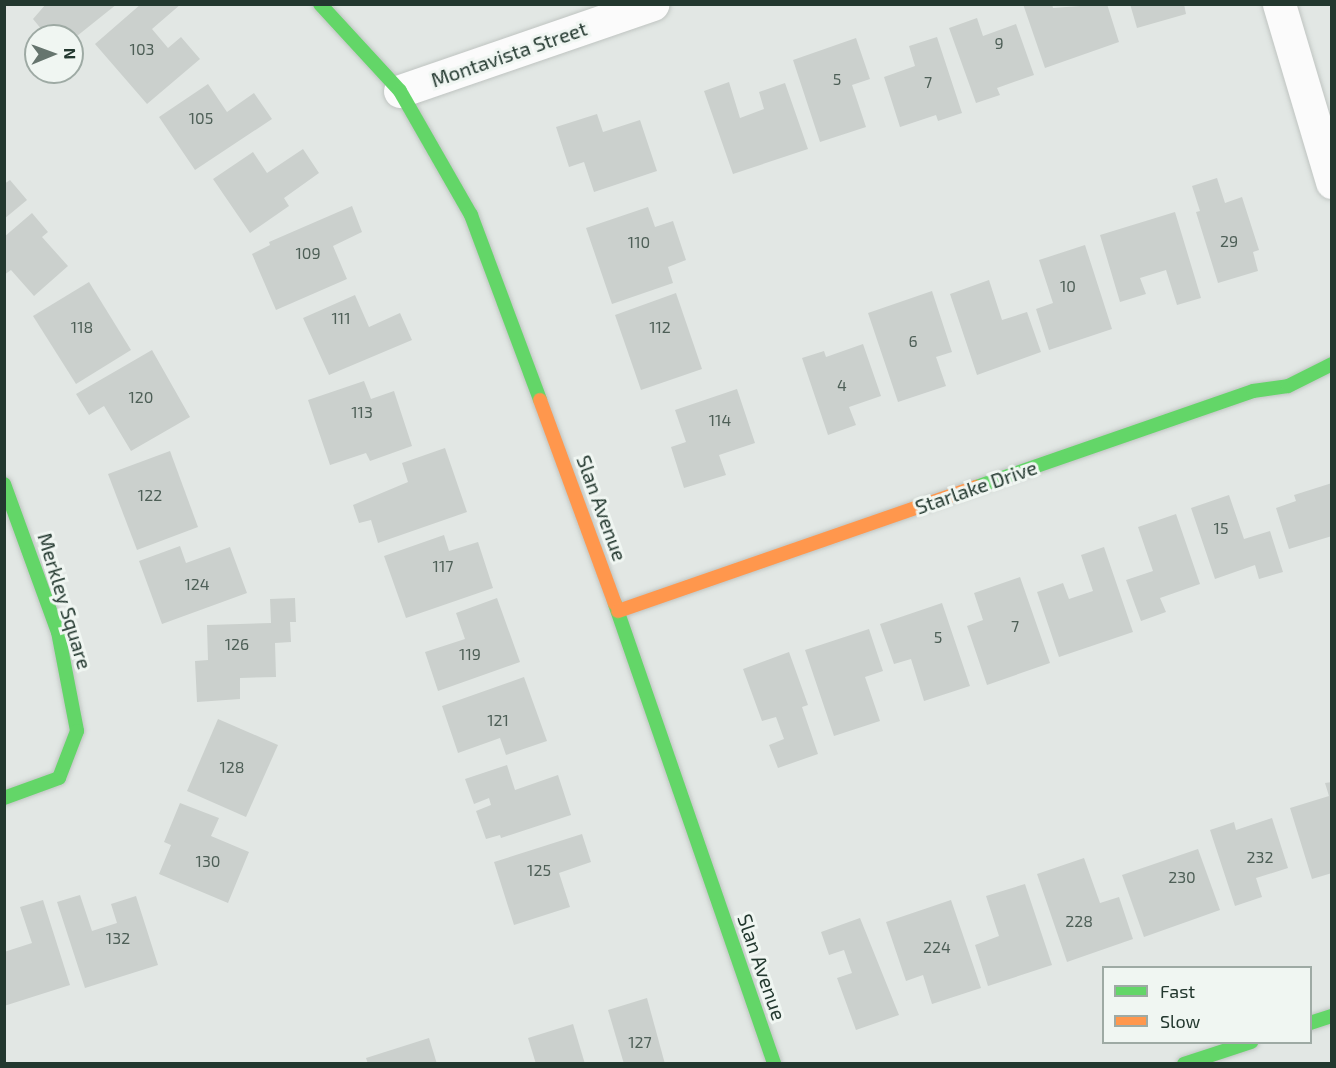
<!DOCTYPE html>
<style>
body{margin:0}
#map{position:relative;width:1336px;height:1068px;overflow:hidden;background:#e2e7e4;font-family:"Exo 2",sans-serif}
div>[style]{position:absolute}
.building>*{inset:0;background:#cbd0cd}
.roads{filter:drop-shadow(0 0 2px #bfc4c1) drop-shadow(0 0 2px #bfc4c1)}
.street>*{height:33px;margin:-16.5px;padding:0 16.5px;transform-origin:16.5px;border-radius:16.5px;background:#fbfbfb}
.fast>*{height:14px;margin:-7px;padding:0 7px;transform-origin:7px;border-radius:7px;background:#63d668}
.slow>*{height:14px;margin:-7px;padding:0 7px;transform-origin:7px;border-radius:7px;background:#ff974d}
span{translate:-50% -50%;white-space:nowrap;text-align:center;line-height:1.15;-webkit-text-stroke:6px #f0f6f2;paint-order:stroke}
.number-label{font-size:16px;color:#4e5f57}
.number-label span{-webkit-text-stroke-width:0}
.street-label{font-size:20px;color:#23382f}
.frame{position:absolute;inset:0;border:6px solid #23382f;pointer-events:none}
.legend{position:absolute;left:1102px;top:966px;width:210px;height:78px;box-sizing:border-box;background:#f0f6f2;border:2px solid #9eaaa4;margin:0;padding:8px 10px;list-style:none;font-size:18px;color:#23382f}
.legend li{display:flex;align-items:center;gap:12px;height:30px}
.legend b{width:30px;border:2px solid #9eaaa4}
.north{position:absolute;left:24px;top:24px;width:60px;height:60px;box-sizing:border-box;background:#f0f6f2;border:2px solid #9eaaa4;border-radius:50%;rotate:89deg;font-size:16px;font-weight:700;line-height:24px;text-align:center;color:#23382f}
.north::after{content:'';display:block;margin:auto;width:21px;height:27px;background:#66756e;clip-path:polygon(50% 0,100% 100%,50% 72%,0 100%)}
</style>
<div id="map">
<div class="building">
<div style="clip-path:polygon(46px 4px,117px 4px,72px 40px,72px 36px,47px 36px,33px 19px)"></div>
<div style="clip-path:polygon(141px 4px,181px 4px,152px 29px,168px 48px,181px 37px,200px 59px,147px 104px,95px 44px)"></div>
<div style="clip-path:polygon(1023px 4px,1052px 4px,1053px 8px,1107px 4px,1119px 42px,1045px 68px)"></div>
<div style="clip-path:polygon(1130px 4px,1184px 4px,1186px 14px,1137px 28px)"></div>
<div style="clip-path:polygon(977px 18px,983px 36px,1016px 24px,1034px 75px,997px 88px,1000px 95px,976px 103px,949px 28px)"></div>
<div style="clip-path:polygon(937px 37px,962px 113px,938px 121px,936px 115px,900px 127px,884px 77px,915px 66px,909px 46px)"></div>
<div style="clip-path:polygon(856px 38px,870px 79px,852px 85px,866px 127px,820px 142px,793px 60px)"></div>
<div style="clip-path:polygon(729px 82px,740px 118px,764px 109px,759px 92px,785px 83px,808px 149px,733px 174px,704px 91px)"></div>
<div style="clip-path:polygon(208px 84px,227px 112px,254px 93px,272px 119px,195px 170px,159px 117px)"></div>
<div style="clip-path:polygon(597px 114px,603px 132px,640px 120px,657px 171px,594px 192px,584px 162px,569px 167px,556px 127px)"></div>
<div style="clip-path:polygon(303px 149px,319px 173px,284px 198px,289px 206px,250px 233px,213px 179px,253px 152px,267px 173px)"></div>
<div style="clip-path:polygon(1217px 178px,1225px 203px,1242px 197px,1259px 250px,1253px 252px,1258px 271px,1218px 283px,1196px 212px,1200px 211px,1192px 186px)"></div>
<div style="clip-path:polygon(10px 180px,27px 200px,4px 219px,4px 184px)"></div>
<div style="clip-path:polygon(352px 206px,362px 232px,333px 246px,347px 279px,276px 310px,252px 254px,270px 245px,269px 242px)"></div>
<div style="clip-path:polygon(648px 207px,655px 227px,673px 221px,686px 260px,668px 267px,673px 283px,612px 304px,586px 228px)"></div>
<div style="clip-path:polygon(1175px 212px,1201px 298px,1177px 305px,1166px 270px,1140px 278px,1146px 294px,1120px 302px,1100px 235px)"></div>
<div style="clip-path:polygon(32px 213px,48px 232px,42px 237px,68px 266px,34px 296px,11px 270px,4px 275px,4px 237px)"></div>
<div style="clip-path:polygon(1085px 245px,1112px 329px,1049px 350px,1036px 309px,1053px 303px,1039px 260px)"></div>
<div style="clip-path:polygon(989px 280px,1002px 320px,1027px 312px,1041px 352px,977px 375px,950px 294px)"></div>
<div style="clip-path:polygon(89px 282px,131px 350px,76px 384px,33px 316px)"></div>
<div style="clip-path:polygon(932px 291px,952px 352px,936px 357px,946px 386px,898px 402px,868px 313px)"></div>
<div style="clip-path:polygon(676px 293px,702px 369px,641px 390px,615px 315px)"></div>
<div style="clip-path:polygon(355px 295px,369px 327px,400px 313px,412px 340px,329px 375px,303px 318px)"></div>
<div style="clip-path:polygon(863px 344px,881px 396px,849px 407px,856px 425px,828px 435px,802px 358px,824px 351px,826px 357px)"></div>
<div style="clip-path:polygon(152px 350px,190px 417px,131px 451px,104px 406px,89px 415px,76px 394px)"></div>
<div style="clip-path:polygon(364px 381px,371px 399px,394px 391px,412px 446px,370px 461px,366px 453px,330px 465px,308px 400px)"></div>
<div style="clip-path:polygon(737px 389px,755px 443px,719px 455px,726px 475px,684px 488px,671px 447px,686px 442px,675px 410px)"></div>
<div style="clip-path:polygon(445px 448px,467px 512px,378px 543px,371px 520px,359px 523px,353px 505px,408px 482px,402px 463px)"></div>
<div style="clip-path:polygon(170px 451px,198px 527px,137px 550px,108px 474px)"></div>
<div style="clip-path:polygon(1332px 483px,1332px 536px,1289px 549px,1276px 508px,1296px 501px,1294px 495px)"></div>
<div style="clip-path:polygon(1229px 495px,1244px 539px,1270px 531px,1283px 572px,1259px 579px,1255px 565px,1215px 579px,1191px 508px)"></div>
<div style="clip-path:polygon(1176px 514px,1200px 584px,1160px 598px,1166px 612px,1141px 621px,1126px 580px,1153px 571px,1138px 527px)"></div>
<div style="clip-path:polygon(444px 535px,449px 551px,478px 542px,493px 588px,406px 618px,384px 556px)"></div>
<div style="clip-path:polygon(180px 546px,186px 563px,230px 547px,247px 593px,162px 624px,139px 561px)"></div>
<div style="clip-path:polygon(1104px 547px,1133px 632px,1059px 657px,1037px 592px,1063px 583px,1069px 599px,1093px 591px,1081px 555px)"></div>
<div style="clip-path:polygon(1020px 577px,1050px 663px,987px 685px,967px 626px,983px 620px,974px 593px)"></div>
<div style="clip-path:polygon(295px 598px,296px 622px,290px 622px,291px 642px,275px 643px,276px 677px,240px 678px,240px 699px,197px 702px,195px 661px,208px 660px,207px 625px,271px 623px,270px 599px)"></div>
<div style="clip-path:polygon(497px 598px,520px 662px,438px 691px,425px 652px,465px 639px,456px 613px)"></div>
<div style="clip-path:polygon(942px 603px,970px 686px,924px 701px,911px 659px,894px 664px,880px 624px)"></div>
<div style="clip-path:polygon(869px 629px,883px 671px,865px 677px,880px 721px,834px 736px,805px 650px)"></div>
<div style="clip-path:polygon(789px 652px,808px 705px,802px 707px,818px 754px,778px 768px,769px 745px,784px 739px,776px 717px,762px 721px,743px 669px)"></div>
<div style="clip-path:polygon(524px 677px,547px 741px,506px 755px,500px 738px,458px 753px,442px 706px)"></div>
<div style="clip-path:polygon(218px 719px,278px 745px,246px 817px,187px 791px)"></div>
<div style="clip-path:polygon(507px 765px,515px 790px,558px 775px,571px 815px,501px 838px,500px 835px,486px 839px,476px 811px,491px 805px,489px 798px,474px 804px,465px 779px)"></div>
<div style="clip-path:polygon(1332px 782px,1332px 873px,1312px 879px,1290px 808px,1329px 796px,1325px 783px)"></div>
<div style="clip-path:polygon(180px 803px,219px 818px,211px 836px,249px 852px,228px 903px,159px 874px,171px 845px,164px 842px)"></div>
<div style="clip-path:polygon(1272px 818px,1288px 868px,1256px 878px,1262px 897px,1235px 906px,1210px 830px,1234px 822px,1236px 830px)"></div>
<div style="clip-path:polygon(582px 834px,591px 862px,559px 873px,570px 907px,514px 925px,494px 862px)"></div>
<div style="clip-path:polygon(1198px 849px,1220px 910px,1144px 937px,1122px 875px)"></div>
<div style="clip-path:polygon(1084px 858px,1100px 903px,1119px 897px,1133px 939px,1067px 962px,1037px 874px)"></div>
<div style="clip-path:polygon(1025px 884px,1052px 965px,988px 986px,975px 945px,999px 936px,986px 896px)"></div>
<div style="clip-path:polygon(80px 895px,92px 931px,117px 923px,111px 904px,136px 896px,158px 965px,85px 988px,57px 902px)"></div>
<div style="clip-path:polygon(43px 900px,70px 985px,4px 1006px,4px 952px,32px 943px,20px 907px)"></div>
<div style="clip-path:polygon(951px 900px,981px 988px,932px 1004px,923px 975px,906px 981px,886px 922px)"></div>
<div style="clip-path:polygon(860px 918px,899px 1015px,856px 1030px,837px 978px,852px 973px,844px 950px,829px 955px,821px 932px)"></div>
<div style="clip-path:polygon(647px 998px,665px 1064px,624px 1064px,608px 1010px)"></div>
<div style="clip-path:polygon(573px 1024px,585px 1064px,536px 1064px,528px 1038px)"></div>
<div style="clip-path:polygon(429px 1038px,437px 1064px,368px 1064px,366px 1058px)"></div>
</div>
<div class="roads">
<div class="street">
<div style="left:1279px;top:4px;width:186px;rotate:73.4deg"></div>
<div style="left:400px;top:91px;width:267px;rotate:-19deg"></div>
</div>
<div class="fast">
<div style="left:320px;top:4px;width:118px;rotate:47.4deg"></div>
<div style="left:400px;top:91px;width:143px;rotate:60.2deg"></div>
<div style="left:471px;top:215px;width:197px;rotate:69.5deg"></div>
<div style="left:4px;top:484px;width:158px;rotate:70deg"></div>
<div style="left:58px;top:632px;width:101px;rotate:79.1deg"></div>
<div style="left:77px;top:731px;width:50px;rotate:111deg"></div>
<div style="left:59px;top:778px;width:59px;rotate:160deg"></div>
<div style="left:976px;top:487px;width:293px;rotate:-19.1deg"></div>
<div style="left:1253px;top:391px;width:35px;rotate:-8deg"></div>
<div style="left:1288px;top:386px;width:49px;rotate:-26.6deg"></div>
<div style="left:615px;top:604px;width:487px;rotate:70.9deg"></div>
<div style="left:1310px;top:1023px;width:23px;rotate:-18deg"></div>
<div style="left:1184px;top:1064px;width:71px;rotate:-18.2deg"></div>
</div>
<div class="slow">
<div style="left:540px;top:400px;width:217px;rotate:69.8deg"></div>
<div style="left:618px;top:611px;width:379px;rotate:-19.1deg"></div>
</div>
</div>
<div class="number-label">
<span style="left:999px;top:43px">9</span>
<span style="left:142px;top:49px">103</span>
<span style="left:837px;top:79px">5</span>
<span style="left:928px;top:82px">7</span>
<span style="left:201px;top:118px">105</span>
<span style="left:1229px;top:241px">29</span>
<span style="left:639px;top:242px">110</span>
<span style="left:308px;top:253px">109</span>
<span style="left:1068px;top:286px">10</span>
<span style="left:341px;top:318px">111</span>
<span style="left:82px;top:327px">118</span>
<span style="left:660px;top:327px">112</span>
<span style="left:913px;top:341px">6</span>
<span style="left:842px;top:385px">4</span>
<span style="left:141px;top:397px">120</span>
<span style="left:362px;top:412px">113</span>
<span style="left:720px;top:420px">114</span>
<span style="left:150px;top:495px">122</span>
<span style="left:1221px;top:528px">15</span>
<span style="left:443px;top:566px">117</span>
<span style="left:197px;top:584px">124</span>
<span style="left:1015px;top:626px">7</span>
<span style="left:938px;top:637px">5</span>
<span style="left:237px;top:644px">126</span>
<span style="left:470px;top:654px">119</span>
<span style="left:498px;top:720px">121</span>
<span style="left:232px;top:767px">128</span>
<span style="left:1260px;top:857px">232</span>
<span style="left:208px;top:861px">130</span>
<span style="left:539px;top:870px">125</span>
<span style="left:1182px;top:877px">230</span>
<span style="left:1079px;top:921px">228</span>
<span style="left:118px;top:938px">132</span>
<span style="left:937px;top:947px">224</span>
<span style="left:640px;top:1042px">127</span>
</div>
<div class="street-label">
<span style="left:509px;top:54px;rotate:-19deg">Montavista Street</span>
<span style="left:976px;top:487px;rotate:-19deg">Starlake Drive</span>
<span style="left:602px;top:508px;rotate:70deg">Slan Avenue</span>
<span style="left:65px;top:601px;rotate:73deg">Merkley Square</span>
<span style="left:762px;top:967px;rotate:71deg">Slan Avenue</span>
</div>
<div class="frame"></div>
<ul class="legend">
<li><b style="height:8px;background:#63d668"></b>Fast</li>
<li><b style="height:8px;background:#ff974d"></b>Slow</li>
</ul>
<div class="north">N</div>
</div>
